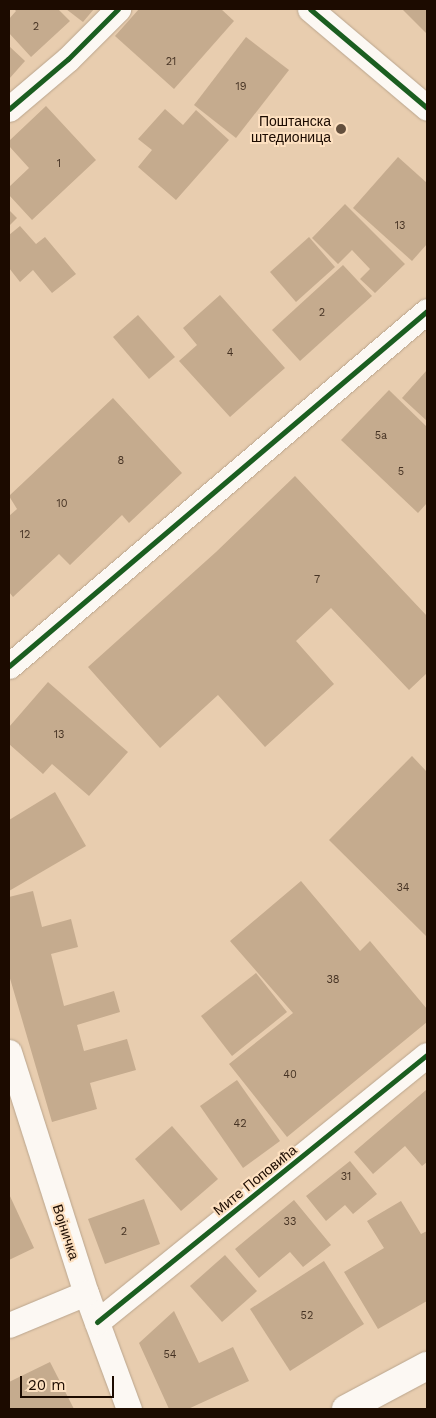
<!DOCTYPE html>
<meta charset="utf-8">
<style>
body{margin:0}
#map{position:relative;width:436px;height:1418px;overflow:hidden;background:#e8cdaf;font-family:"Work Sans",sans-serif}
div>[style]{position:absolute}
.building>*{inset:0;background:#c5ab8e}
.roads{filter:drop-shadow(0 0 1px #baa58d) drop-shadow(0 0 1px #baa58d)}
.minor>*{height:25px;margin:-12.5px;padding:0 12.5px;transform-origin:12.5px;border-radius:12.5px;background:#fcf8f3}
.secondary>*{height:28px;margin:-14px;padding:0 14px;transform-origin:14px;border-radius:14px;background:#fcf8f3}
.cycleway>*{height:5px;margin:-2.5px;padding:0 2.5px;transform-origin:2.5px;border-radius:2.5px;background:#1b5e20}
.dots>*{width:14px;height:14px;translate:-50% -50%;box-sizing:border-box;border:2px solid #fde0c0;border-radius:50%}
span{translate:-50% -50%;white-space:nowrap;text-align:center;line-height:1.15;-webkit-text-stroke:4px #fde0c0;paint-order:stroke}
.number-label{font-size:11px;color:#463324}
.number-label span{-webkit-text-stroke-width:0}
.poi-label{font-size:14px;color:#1c0b00}
.right{translate:-100% -50%;text-align:right}
.street-label{font-size:14px;color:#1c0b00}
.frame{position:absolute;inset:0;border:10px solid #1c0b00;pointer-events:none}
.scale{position:absolute;left:20px;top:1376px;width:94px;height:22px;box-sizing:border-box;border:2px solid #1c0b00;border-top:0;padding-left:6px;font-size:15px;line-height:18px;white-space:nowrap;color:#1c0b00;-webkit-text-stroke:4px #fde0c0;paint-order:stroke}
</style>
<div id="map">
<div class="building">
<div style="clip-path:polygon(14px 9px,58px 9px,70px 21px,31px 57px,9px 33px,9px 19px,16px 11px)"></div>
<div style="clip-path:polygon(66px 9px,94px 9px,83px 22px)"></div>
<div style="clip-path:polygon(139px 9px,221px 9px,234px 21px,174px 89px,115px 36px)"></div>
<div style="clip-path:polygon(402px 9px,427px 9px,427px 34px)"></div>
<div style="clip-path:polygon(246px 37px,289px 70px,236px 138px,194px 105px)"></div>
<div style="clip-path:polygon(9px 46px,25px 61px,9px 79px)"></div>
<div style="clip-path:polygon(46px 106px,96px 160px,32px 220px,9px 195px,9px 187px,29px 168px,9px 146px,9px 141px)"></div>
<div style="clip-path:polygon(165px 109px,183px 125px,196px 110px,229px 140px,176px 200px,138px 167px,152px 150px,138px 139px)"></div>
<div style="clip-path:polygon(398px 157px,427px 183px,427px 244px,412px 261px,353px 208px)"></div>
<div style="clip-path:polygon(345px 204px,405px 264px,375px 293px,360px 279px,370px 269px,352px 250px,338px 264px,312px 238px)"></div>
<div style="clip-path:polygon(9px 210px,17px 218px,9px 226px)"></div>
<div style="clip-path:polygon(20px 226px,36px 244px,45px 237px,76px 274px,52px 293px,33px 270px,20px 282px,9px 268px,9px 235px)"></div>
<div style="clip-path:polygon(309px 237px,335px 267px,296px 302px,270px 272px)"></div>
<div style="clip-path:polygon(343px 265px,372px 296px,300px 361px,272px 330px)"></div>
<div style="clip-path:polygon(220px 295px,285px 368px,230px 417px,179px 361px,197px 345px,183px 328px)"></div>
<div style="clip-path:polygon(138px 315px,175px 357px,149px 379px,113px 337px)"></div>
<div style="clip-path:polygon(427px 370px,427px 421px,402px 398px)"></div>
<div style="clip-path:polygon(389px 390px,427px 427px,427px 503px,418px 513px,341px 440px)"></div>
<div style="clip-path:polygon(113px 398px,182px 473px,129px 523px,122px 515px,70px 565px,59px 554px,13px 597px,9px 592px,9px 516px,17px 509px,9px 496px)"></div>
<div style="clip-path:polygon(295px 476px,427px 616px,427px 673px,409px 690px,331px 608px,296px 641px,334px 684px,265px 747px,218px 695px,160px 748px,88px 667px,216px 552px)"></div>
<div style="clip-path:polygon(48px 682px,128px 752px,89px 796px,52px 764px,43px 774px,9px 744px,9px 727px)"></div>
<div style="clip-path:polygon(412px 756px,427px 772px,427px 937px,329px 840px)"></div>
<div style="clip-path:polygon(55px 792px,86px 846px,9px 891px,9px 820px)"></div>
<div style="clip-path:polygon(301px 881px,360px 951px,370px 941px,427px 1009px,427px 1022px,287px 1137px,229px 1064px,293px 1013px,230px 941px)"></div>
<div style="clip-path:polygon(33px 891px,42px 927px,71px 919px,78px 947px,51px 954px,64px 1006px,114px 991px,120px 1012px,77px 1025px,84px 1051px,127px 1039px,136px 1070px,90px 1083px,97px 1109px,52px 1122px,9px 975px,9px 897px)"></div>
<div style="clip-path:polygon(256px 973px,287px 1012px,232px 1056px,201px 1016px)"></div>
<div style="clip-path:polygon(237px 1080px,280px 1141px,243px 1168px,200px 1106px)"></div>
<div style="clip-path:polygon(426px 1090px,427px 1162px,422px 1166px,405px 1146px,373px 1174px,354px 1152px)"></div>
<div style="clip-path:polygon(172px 1126px,218px 1179px,181px 1211px,135px 1159px)"></div>
<div style="clip-path:polygon(350px 1161px,377px 1194px,353px 1214px,345px 1205px,326px 1221px,306px 1196px)"></div>
<div style="clip-path:polygon(9px 1194px,34px 1248px,9px 1260px)"></div>
<div style="clip-path:polygon(144px 1199px,160px 1244px,105px 1264px,88px 1219px)"></div>
<div style="clip-path:polygon(294px 1200px,331px 1245px,303px 1267px,290px 1252px,259px 1278px,235px 1249px)"></div>
<div style="clip-path:polygon(401px 1201px,421px 1234px,427px 1231px,427px 1301px,378px 1329px,344px 1272px,384px 1248px,367px 1221px)"></div>
<div style="clip-path:polygon(225px 1255px,257px 1291px,222px 1322px,190px 1286px)"></div>
<div style="clip-path:polygon(324px 1261px,364px 1324px,290px 1371px,250px 1309px)"></div>
<div style="clip-path:polygon(174px 1311px,199px 1363px,233px 1347px,249px 1381px,188px 1409px,169px 1409px,139px 1343px)"></div>
<div style="clip-path:polygon(50px 1362px,74px 1409px,9px 1409px,9px 1382px)"></div>
</div>
<div class="roads">
<div class="minor">
<div style="left:310px;top:9px;width:153px;rotate:40.2deg"></div>
<div style="left:9px;top:109px;width:77px;rotate:-40.3deg"></div>
<div style="left:68px;top:59px;width:71px;rotate:-45deg"></div>
<div style="left:9px;top:666px;width:548px;rotate:-40.34deg"></div>
<div style="left:9px;top:1052px;width:253px;rotate:72.3deg"></div>
<div style="left:86px;top:1293px;width:124px;rotate:69.7deg"></div>
<div style="left:97px;top:1322px;width:424px;rotate:-39deg"></div>
<div style="left:9px;top:1325px;width:83px;rotate:-22.6deg"></div>
</div>
<div class="secondary">
<div style="left:346px;top:1409px;width:92px;rotate:-28deg"></div>
</div>
</div>
<div class="cycleway">
<div style="left:310px;top:9px;width:153px;rotate:40.2deg"></div>
<div style="left:9px;top:109px;width:77px;rotate:-40.3deg"></div>
<div style="left:68px;top:59px;width:71px;rotate:-45deg"></div>
<div style="left:9px;top:666px;width:548px;rotate:-40.34deg"></div>
<div style="left:97px;top:1322px;width:424px;rotate:-39deg"></div>
</div>
<div class="dots">
<div style="left:341px;top:129px;background:#634f3d"></div>
</div>
<div class="number-label">
<span style="left:36px;top:27px">2</span>
<span style="left:171px;top:62px">21</span>
<span style="left:241px;top:87px">19</span>
<span style="left:59px;top:164px">1</span>
<span style="left:400px;top:226px">13</span>
<span style="left:322px;top:313px">2</span>
<span style="left:230px;top:353px">4</span>
<span style="left:381px;top:436px">5a</span>
<span style="left:121px;top:461px">8</span>
<span style="left:401px;top:472px">5</span>
<span style="left:62px;top:504px">10</span>
<span style="left:25px;top:535px">12</span>
<span style="left:317px;top:580px">7</span>
<span style="left:59px;top:735px">13</span>
<span style="left:403px;top:888px">34</span>
<span style="left:333px;top:980px">38</span>
<span style="left:290px;top:1075px">40</span>
<span style="left:240px;top:1124px">42</span>
<span style="left:346px;top:1177px">31</span>
<span style="left:290px;top:1222px">33</span>
<span style="left:124px;top:1232px">2</span>
<span style="left:307px;top:1316px">52</span>
<span style="left:170px;top:1355px">54</span>
</div>
<div class="poi-label">
<span class="right" style="left:331px;top:129px">Поштанска<br>штедионица</span>
</div>
<div class="street-label">
<span style="left:255px;top:1180px;rotate:-39deg">Мите Поповића</span>
<span style="left:66px;top:1232px;rotate:72deg">Војничка</span>
</div>
<div class="frame"></div>
<div class="scale">20 m</div>
</div>
